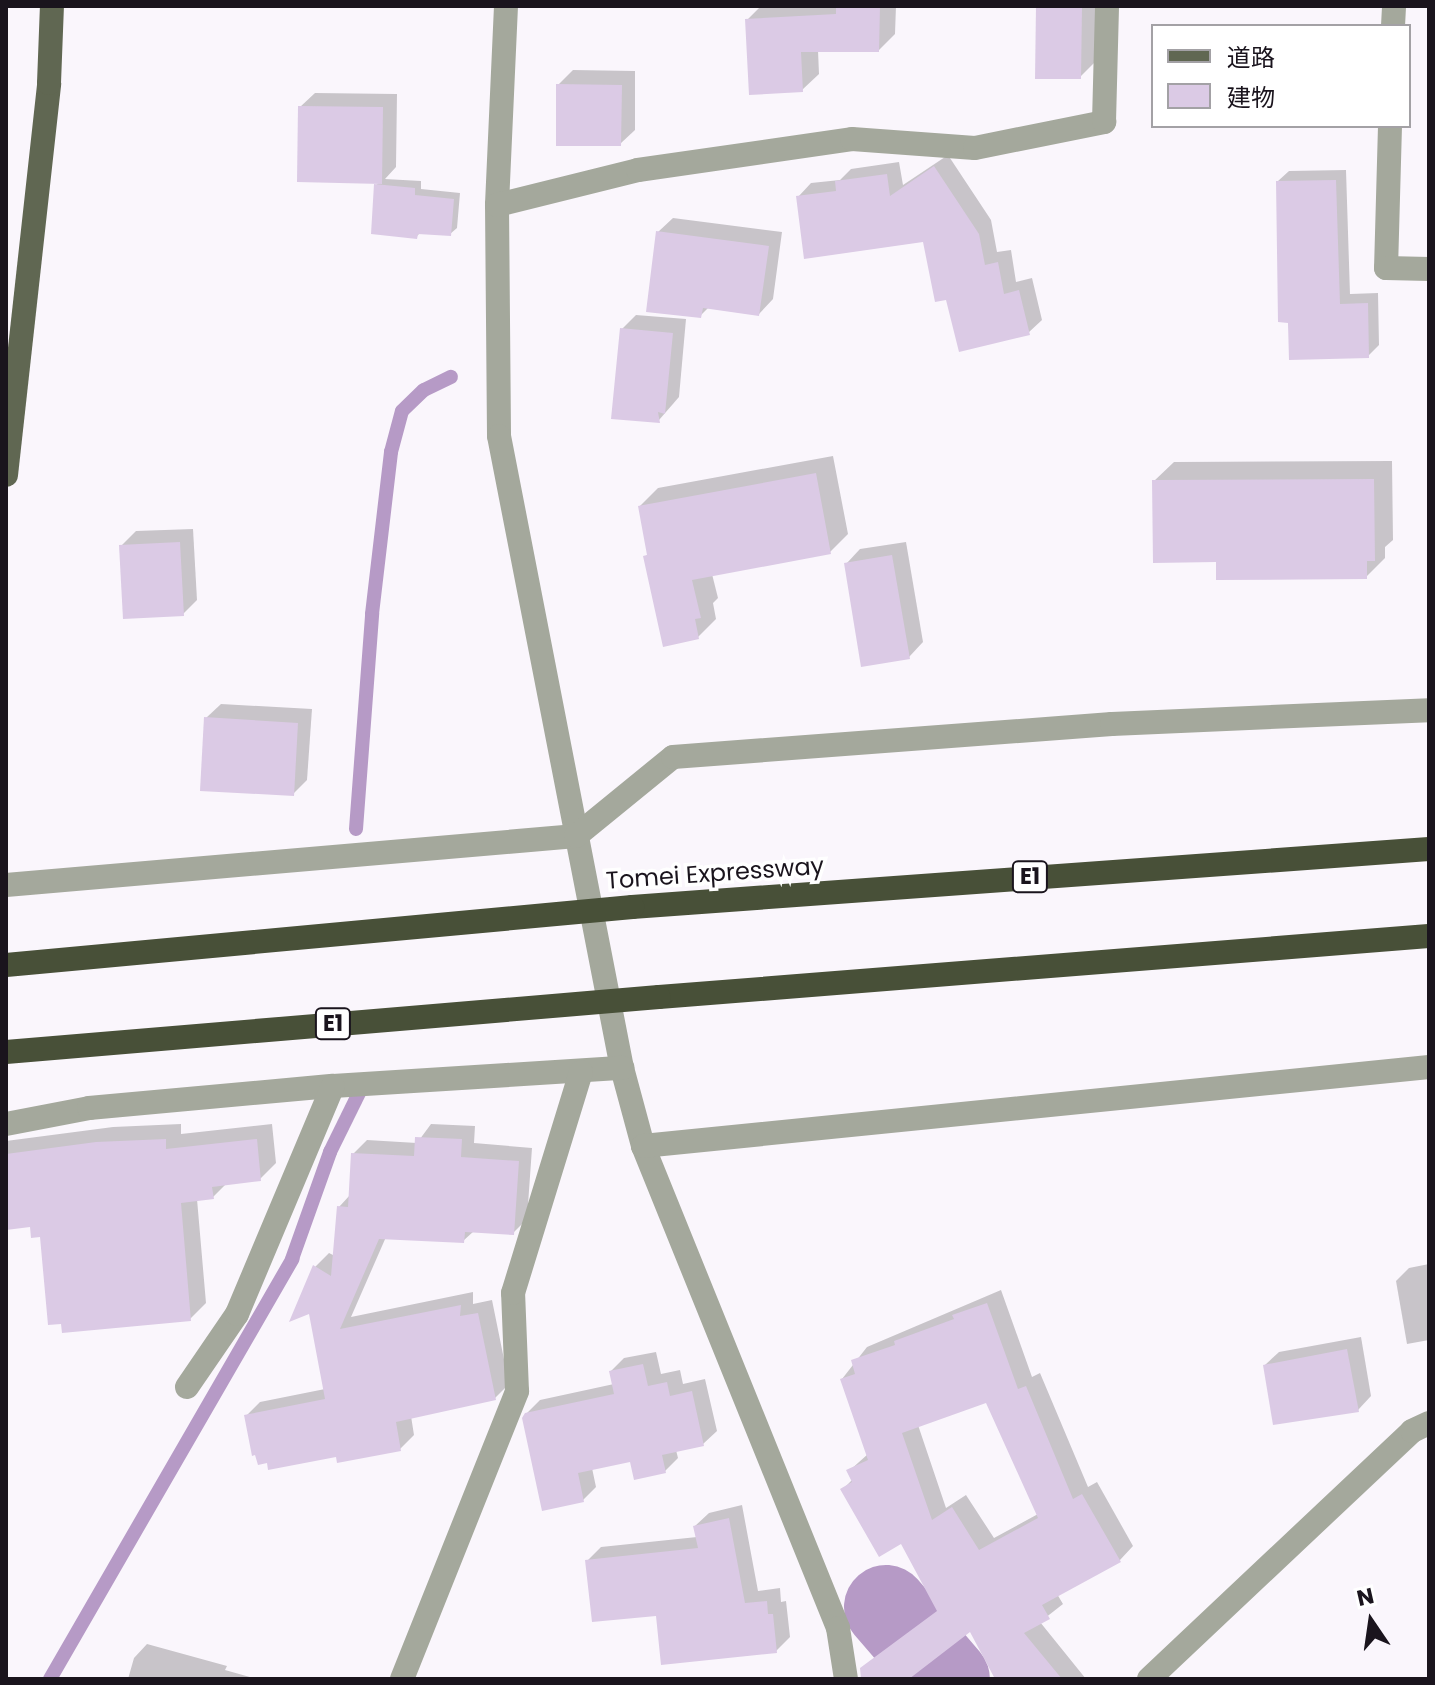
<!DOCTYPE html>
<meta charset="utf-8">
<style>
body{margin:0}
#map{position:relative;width:1435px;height:1685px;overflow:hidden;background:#faf6fc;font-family:Poppins,"Noto Sans JP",sans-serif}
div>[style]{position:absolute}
.shadow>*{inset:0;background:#0003}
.stream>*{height:14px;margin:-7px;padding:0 7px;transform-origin:7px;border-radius:7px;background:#b69ac6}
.river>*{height:84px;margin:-42px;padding:0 42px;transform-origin:42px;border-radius:42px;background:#b69ac6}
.building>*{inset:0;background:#dbcae5}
.minor>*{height:24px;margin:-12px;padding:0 12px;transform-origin:12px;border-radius:12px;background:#a4a89c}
.major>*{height:24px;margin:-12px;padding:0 12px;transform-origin:12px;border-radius:12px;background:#606752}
.highway>*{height:24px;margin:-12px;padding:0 12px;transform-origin:12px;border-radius:12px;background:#485038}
.highway-bridge>*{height:24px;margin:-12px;padding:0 12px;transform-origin:12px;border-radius:12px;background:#485038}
span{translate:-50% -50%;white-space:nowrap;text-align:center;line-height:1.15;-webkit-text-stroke:7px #fff;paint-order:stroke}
.shield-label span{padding:2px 6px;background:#fff;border:2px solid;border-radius:6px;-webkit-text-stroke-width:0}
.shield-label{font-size:22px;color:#1a141d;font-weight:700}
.street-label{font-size:24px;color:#1a141d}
.frame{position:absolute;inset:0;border:8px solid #1a141d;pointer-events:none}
.legend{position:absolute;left:1151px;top:24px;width:260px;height:104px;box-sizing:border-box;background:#fff;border:2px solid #a3a1a5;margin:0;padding:10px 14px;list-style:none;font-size:24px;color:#1a141d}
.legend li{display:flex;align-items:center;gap:16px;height:40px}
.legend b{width:40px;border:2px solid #a3a1a5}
.north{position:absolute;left:1331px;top:1581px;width:80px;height:80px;-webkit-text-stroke:6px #fff;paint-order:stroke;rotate:347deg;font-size:22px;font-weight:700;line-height:32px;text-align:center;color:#1a141d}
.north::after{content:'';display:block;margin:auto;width:28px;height:36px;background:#1a141d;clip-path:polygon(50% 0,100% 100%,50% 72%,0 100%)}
</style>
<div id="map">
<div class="shadow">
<div style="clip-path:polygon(761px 6px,896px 6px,895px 34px,879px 50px,818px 50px,819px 74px,802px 90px,747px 20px)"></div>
<div style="clip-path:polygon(1038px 6px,1098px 6px,1097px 60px,1080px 77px)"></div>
<div style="clip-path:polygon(573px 70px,635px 71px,635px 130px,620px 144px,558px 85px)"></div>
<div style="clip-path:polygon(315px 93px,397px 94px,396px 167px,385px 179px,421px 181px,421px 189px,460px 193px,457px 228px,450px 234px,421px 232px,416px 237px,376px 185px,380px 182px,300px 107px)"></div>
<div style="clip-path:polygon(948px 155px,991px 220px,997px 252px,1011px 250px,1016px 282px,1032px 278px,1042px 320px,1028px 333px,948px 298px,925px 239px,798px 197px,811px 183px,840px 180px,851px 169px,899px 162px,903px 185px)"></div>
<div style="clip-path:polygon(1346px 170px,1350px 294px,1378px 293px,1379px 345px,1368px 356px,1291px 358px,1278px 181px,1289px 171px)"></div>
<div style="clip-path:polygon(673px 218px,782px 232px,773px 299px,759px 314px,709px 307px,700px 316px,658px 232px)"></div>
<div style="clip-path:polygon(636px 315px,686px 319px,679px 397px,659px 420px,622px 329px)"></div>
<div style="clip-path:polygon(833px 456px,848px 534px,830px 552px,712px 574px,718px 598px,713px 603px,716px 619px,698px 637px,645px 557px,649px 553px,640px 506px,658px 488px)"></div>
<div style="clip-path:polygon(1392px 461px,1393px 540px,1385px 547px,1385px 558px,1366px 577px,1154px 481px,1174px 462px)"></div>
<div style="clip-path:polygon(193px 529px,197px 600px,183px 614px,121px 546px,136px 531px)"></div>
<div style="clip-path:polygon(906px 542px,923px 642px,909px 657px,846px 564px,860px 549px)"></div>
<div style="clip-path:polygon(221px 704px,312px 709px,307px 780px,293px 794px,206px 718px)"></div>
<div style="clip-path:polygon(181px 1124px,181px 1134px,272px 1124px,276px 1163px,260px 1179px,227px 1183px,213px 1197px,197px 1199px,206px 1303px,190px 1319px,42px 1235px,31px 1225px,6px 1228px,6px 1141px,113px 1127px)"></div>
<div style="clip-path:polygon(431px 1124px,475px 1126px,474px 1143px,532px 1148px,527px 1219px,513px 1233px,474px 1231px,463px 1241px,386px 1237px,351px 1317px,473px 1292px,473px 1304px,492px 1300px,509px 1384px,495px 1398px,411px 1416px,414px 1435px,400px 1449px,246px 1416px,260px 1402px,325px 1389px,315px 1267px,329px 1253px,335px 1256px,339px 1207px,350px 1195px,353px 1154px,367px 1140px,417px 1143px)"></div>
<div style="clip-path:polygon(1429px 1264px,1429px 1340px,1407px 1344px,1396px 1281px,1409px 1268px)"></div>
<div style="clip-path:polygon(evenodd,1001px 1290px,1032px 1377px,1040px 1373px,1088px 1487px,1097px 1482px,1133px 1546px,1120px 1560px,1057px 1594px,1063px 1604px,1040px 1622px,1086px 1679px,997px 1679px,971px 1629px,906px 1679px,888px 1679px,874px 1660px,938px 1609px,902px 1541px,843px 1489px,853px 1479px,849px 1471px,868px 1454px,842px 1379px,867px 1347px,1001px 1290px,987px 1401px,1038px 1514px,994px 1538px,966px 1495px,946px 1508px,918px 1425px,987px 1401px)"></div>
<div style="clip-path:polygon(1361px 1337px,1371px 1396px,1358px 1410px,1275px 1424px,1265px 1365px,1279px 1352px)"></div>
<div style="clip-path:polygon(656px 1352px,661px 1374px,680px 1370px,683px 1384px,705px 1379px,717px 1431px,703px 1444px,676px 1450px,678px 1458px,665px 1471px,631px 1459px,592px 1468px,596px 1487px,583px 1500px,526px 1414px,540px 1400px,614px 1384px,611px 1371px,624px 1358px)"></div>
<div style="clip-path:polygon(742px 1505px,758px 1591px,780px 1588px,781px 1602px,786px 1601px,790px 1637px,776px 1651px,658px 1613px,587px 1561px,601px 1547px,697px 1537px,695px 1526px,709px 1513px)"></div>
<div style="clip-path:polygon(147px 1644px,227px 1666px,225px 1670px,257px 1679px,128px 1679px,134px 1658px)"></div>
</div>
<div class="stream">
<div style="left:356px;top:829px;width:216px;rotate:-85.7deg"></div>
<div style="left:372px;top:614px;width:163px;rotate:-83.3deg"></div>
<div style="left:391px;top:452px;width:42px;rotate:-75deg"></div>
<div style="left:402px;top:411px;width:30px;rotate:-44deg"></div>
<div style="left:424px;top:390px;width:30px;rotate:-26deg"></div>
<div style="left:50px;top:1679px;width:485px;rotate:-60deg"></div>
<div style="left:292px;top:1259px;width:114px;rotate:-70.4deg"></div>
<div style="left:330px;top:1152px;width:79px;rotate:-63.8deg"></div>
</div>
<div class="river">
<div style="left:886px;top:1607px;width:95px;rotate:49.3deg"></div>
</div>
<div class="building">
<div style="clip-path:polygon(836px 6px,880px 6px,879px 52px,801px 52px,803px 92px,749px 95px,745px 19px,836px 14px)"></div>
<div style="clip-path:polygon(1036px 6px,1082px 6px,1081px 79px,1035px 79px)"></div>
<div style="clip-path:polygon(556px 84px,622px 85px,621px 146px,556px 146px)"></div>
<div style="clip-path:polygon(298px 106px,383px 107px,382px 184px,297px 182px)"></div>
<div style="clip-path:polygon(934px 166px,979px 234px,985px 265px,998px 262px,1004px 294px,1019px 290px,1030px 335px,959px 352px,946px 300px,935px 302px,923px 242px,804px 259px,796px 196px,836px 191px,835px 181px,887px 174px,890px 196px)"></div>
<div style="clip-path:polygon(1336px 180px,1340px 304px,1368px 303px,1369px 358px,1289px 360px,1288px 323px,1278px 322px,1276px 181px)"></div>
<div style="clip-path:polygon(374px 184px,415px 188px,415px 195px,454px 199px,451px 236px,418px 234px,417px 239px,371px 234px)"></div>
<div style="clip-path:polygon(656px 231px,769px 246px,759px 316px,703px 308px,701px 318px,646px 312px)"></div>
<div style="clip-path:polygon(620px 328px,673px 333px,665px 414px,658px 412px,660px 423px,611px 419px)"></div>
<div style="clip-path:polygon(816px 473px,831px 554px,692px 580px,701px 618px,695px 619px,699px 639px,663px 647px,643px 556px,647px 555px,638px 506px)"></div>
<div style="clip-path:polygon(1374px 479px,1375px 561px,1367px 561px,1367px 579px,1216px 580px,1216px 562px,1153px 563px,1152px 480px)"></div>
<div style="clip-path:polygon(180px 542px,184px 616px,123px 619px,119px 545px)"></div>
<div style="clip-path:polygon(892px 555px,910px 659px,861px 667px,844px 563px)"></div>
<div style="clip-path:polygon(204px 717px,298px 723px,294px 796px,200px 791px)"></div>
<div style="clip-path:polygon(415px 1137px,462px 1139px,461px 1157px,519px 1161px,514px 1235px,465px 1232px,464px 1243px,379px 1239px,340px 1329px,461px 1305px,460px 1316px,478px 1313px,496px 1400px,396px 1422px,401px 1451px,337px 1463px,336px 1457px,268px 1470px,267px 1463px,258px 1465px,255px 1455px,252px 1456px,244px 1415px,325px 1399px,309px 1314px,289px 1322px,313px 1265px,331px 1276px,337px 1206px,348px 1207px,351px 1153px,414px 1156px)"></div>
<div style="clip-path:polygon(166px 1139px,166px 1149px,257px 1139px,261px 1181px,212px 1187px,214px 1199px,181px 1203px,191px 1321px,62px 1333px,61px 1324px,48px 1325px,40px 1237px,31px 1238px,30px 1227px,6px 1230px,6px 1154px,96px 1142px)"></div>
<div style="clip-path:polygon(evenodd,987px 1303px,1018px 1389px,1026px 1386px,1073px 1499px,1082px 1494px,1121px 1562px,1042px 1605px,1050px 1619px,1024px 1633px,1062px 1679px,995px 1679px,970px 1632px,909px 1679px,861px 1679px,860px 1668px,937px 1611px,901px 1544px,879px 1557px,840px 1489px,852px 1482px,846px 1470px,868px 1460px,840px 1379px,855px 1374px,851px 1360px,895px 1345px,894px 1341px,954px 1319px,952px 1315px,987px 1303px,986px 1403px,1038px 1518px,979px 1550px,952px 1507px,932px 1520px,902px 1433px,986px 1403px)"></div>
<div style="clip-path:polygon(1347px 1349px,1359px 1412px,1273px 1425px,1263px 1365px)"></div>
<div style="clip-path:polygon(643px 1364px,648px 1386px,667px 1382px,670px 1396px,692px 1391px,704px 1446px,662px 1455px,666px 1473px,634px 1480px,630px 1462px,578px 1473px,584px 1502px,542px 1511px,522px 1418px,525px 1413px,614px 1394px,609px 1371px)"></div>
<div style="clip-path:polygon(729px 1518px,745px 1603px,767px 1601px,768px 1614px,773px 1614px,777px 1653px,661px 1665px,656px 1616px,592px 1622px,585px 1560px,698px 1548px,693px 1526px)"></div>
</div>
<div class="minor">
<div style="left:506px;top:6px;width:199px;rotate:92.6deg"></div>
<div style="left:497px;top:205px;width:231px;rotate:89.5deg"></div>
<div style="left:499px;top:436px;width:644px;rotate:78.99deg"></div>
<div style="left:622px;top:1068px;width:81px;rotate:74.9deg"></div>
<div style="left:643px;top:1146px;width:520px;rotate:67.97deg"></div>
<div style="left:838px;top:1628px;width:52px;rotate:81.1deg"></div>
<div style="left:1393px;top:26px;width:20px;rotate:-87deg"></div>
<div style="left:1390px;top:126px;width:142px;rotate:91.6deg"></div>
<div style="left:1386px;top:268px;width:43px;rotate:1.3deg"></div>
<div style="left:497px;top:205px;width:145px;rotate:-13.9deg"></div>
<div style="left:638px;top:170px;width:216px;rotate:-8.2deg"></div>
<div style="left:852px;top:139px;width:123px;rotate:4.2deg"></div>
<div style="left:975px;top:148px;width:132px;rotate:-11.4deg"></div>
<div style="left:1104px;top:122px;width:116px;rotate:-88.5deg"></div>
<div style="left:6px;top:885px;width:572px;rotate:-4.91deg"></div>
<div style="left:576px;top:836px;width:125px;rotate:-39.2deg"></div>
<div style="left:673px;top:757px;width:440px;rotate:-4.3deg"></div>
<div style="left:1112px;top:724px;width:317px;rotate:-2.5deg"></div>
<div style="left:6px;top:1124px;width:85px;rotate:-10.9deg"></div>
<div style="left:89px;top:1108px;width:245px;rotate:-5.2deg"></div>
<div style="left:333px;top:1086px;width:290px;rotate:-3.6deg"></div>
<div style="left:643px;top:1146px;width:790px;rotate:-5.74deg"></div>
<div style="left:187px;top:1387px;width:88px;rotate:-55.6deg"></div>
<div style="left:237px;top:1314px;width:247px;rotate:-67.2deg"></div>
<div style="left:402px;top:1679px;width:310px;rotate:-68.2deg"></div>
<div style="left:517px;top:1391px;width:98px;rotate:-92.3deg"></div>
<div style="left:513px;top:1293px;width:231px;rotate:-72.9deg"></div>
<div style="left:1149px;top:1679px;width:361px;rotate:-43.3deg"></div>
<div style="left:1412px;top:1431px;width:19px;rotate:-25deg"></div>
</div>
<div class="major">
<div style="left:6px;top:475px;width:394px;rotate:-83.7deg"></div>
<div style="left:49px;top:83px;width:77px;rotate:-87.8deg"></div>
</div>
<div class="highway">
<div style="left:632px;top:907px;width:799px;rotate:-4.16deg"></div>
<div style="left:659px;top:997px;width:772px;rotate:-4.53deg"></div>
</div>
<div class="highway-bridge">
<div style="left:6px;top:965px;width:629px;rotate:-5.29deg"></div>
<div style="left:6px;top:1052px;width:655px;rotate:-4.81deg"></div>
</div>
<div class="shield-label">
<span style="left:1030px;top:877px">E1</span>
<span style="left:333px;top:1024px">E1</span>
</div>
<div class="street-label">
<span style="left:715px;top:873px;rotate:-4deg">Tomei Expressway</span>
</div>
<div class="frame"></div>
<ul class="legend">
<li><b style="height:10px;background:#606752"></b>道路</li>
<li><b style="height:22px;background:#dbcae5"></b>建物</li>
</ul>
<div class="north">N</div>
</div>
